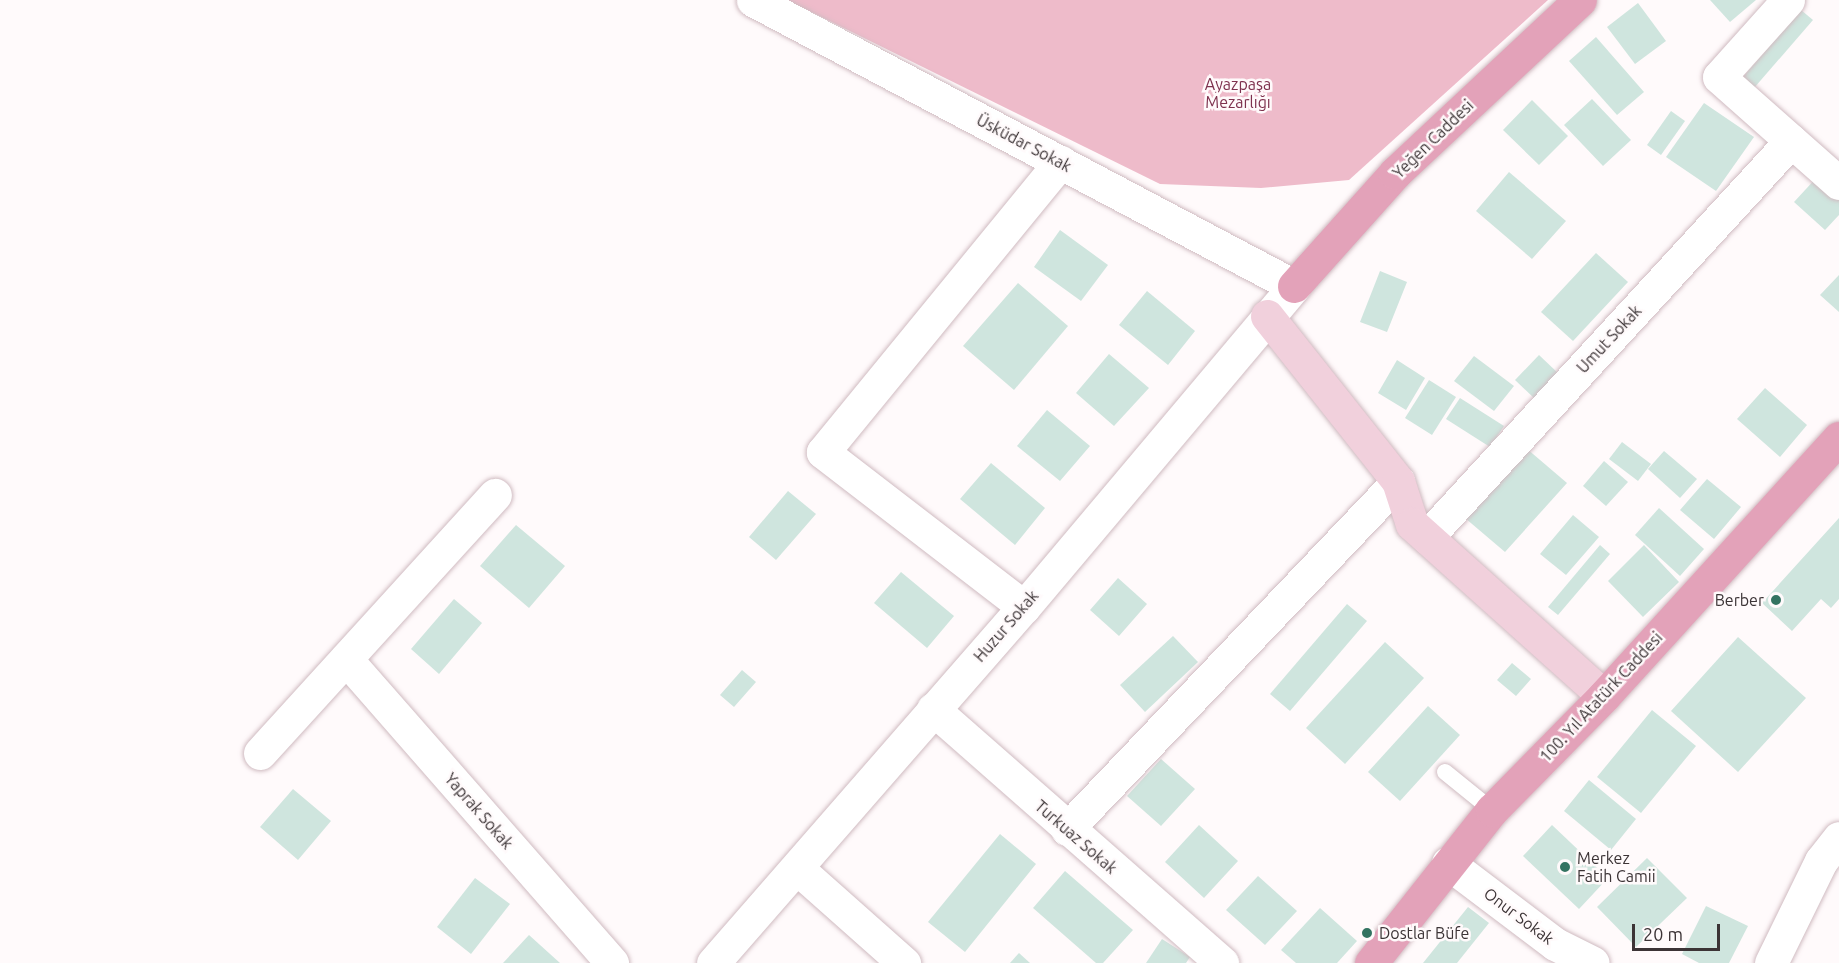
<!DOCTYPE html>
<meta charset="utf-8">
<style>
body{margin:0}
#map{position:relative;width:1839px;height:963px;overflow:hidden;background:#fffafb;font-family:Ubuntu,sans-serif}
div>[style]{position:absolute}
.green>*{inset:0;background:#eebbca}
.building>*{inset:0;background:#cfe5de}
.roads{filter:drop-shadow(0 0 2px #d0bbc1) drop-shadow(0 0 2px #d0bbc1)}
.lane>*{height:16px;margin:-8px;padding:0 8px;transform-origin:8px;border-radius:8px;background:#fff}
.street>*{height:33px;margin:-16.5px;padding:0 16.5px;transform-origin:16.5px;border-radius:16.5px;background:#fff}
.secondary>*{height:33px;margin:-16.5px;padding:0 16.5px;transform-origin:16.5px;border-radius:16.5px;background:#f1d0dc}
.primary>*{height:33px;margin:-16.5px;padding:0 16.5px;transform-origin:16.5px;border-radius:16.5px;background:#e3a2b9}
.dots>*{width:16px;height:16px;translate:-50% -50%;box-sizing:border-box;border:3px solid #fffafb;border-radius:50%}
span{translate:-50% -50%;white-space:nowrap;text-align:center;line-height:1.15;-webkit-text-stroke:5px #fffafb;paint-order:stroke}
.park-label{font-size:16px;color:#7e314e}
.street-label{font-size:16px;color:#3c3436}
.poi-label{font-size:16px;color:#3c3436}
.right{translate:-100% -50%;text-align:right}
.left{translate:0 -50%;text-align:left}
.scale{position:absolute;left:1632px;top:924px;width:88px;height:27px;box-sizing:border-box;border:3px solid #3c3436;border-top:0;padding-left:8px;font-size:18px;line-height:21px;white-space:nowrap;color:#3c3436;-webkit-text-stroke:4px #fffafb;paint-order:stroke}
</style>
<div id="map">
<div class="green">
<div style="clip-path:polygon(787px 0,1548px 0,1349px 180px,1261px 188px,1160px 184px)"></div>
</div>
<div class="building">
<div style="clip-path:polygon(1710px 0,1756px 0,1730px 22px)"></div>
<div style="clip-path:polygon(1638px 3px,1666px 41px,1635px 64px,1607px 27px)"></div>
<div style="clip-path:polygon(1801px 10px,1813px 20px,1748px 95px,1736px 85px)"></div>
<div style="clip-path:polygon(1596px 37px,1644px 92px,1617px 115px,1569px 61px)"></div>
<div style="clip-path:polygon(1592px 99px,1631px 140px,1603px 166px,1564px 125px)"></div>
<div style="clip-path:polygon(1532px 100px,1568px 136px,1539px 165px,1503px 130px)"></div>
<div style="clip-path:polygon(1704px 103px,1754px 137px,1716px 191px,1666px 157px)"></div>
<div style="clip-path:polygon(1671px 111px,1685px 121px,1661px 155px,1647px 145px)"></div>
<div style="clip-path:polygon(1509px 172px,1566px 221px,1532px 259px,1476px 211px)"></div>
<div style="clip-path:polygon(1818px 176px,1839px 196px,1839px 215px,1825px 230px,1794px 202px)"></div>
<div style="clip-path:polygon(1060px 230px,1108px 265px,1081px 301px,1034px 267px)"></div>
<div style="clip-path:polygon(1596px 253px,1628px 282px,1573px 341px,1541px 312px)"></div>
<div style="clip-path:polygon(1380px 271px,1407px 282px,1387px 332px,1360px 322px)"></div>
<div style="clip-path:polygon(1839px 275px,1839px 312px,1820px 295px)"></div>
<div style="clip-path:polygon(1018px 283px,1068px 326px,1014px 390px,963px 346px)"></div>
<div style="clip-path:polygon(1147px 291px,1195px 331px,1168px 365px,1119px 325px)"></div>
<div style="clip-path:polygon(1109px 354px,1149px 388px,1114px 426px,1076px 393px)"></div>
<div style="clip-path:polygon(1539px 355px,1559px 374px,1535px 399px,1515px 380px)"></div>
<div style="clip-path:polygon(1474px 356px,1514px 386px,1494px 411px,1454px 381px)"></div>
<div style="clip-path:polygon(1397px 360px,1425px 378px,1406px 410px,1378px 393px)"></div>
<div style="clip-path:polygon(1429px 380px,1456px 397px,1432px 435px,1405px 418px)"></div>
<div style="clip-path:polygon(1765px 388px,1807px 425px,1780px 457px,1737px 419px)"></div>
<div style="clip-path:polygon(1460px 398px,1504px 426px,1490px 447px,1446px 419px)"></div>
<div style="clip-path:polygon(1047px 410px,1090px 446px,1060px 481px,1017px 446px)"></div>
<div style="clip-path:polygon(1622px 442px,1651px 464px,1638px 481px,1609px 459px)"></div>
<div style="clip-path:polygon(1526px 448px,1567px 483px,1505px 552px,1465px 518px)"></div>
<div style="clip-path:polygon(1664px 451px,1697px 479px,1680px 498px,1648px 469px)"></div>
<div style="clip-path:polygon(1604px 461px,1628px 482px,1606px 506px,1583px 486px)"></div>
<div style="clip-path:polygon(991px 463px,1045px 508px,1015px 545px,960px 499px)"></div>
<div style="clip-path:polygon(1707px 479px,1741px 507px,1714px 539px,1680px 510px)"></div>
<div style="clip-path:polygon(788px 491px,816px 514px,776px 560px,749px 537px)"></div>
<div style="clip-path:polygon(1659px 508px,1704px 549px,1680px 576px,1635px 535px)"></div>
<div style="clip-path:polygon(1573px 515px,1599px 537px,1566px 575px,1540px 554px)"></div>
<div style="clip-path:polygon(1839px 518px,1839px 599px,1831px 608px,1821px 599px,1792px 631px,1762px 603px)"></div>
<div style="clip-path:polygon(516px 525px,565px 566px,529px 608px,480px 566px)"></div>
<div style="clip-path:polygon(1600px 545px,1610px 554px,1558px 615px,1548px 607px)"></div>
<div style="clip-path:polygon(1644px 545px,1679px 582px,1643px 617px,1608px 581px)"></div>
<div style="clip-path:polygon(901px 572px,954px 616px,927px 648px,874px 603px)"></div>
<div style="clip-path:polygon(1118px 578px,1147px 604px,1119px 636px,1090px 610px)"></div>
<div style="clip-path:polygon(454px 599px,482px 623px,439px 674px,411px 649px)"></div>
<div style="clip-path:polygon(1347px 604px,1367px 621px,1290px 711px,1270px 694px)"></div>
<div style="clip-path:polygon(1173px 636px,1198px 662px,1145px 712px,1120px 685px)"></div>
<div style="clip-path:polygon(1738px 637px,1806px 698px,1738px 772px,1671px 711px)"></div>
<div style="clip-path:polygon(1385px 642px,1424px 678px,1345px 764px,1306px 728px)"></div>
<div style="clip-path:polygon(1512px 663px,1531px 679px,1516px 696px,1497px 680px)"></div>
<div style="clip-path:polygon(742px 670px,756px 682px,734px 707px,720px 695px)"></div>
<div style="clip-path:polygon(1428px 706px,1460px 735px,1400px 801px,1368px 772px)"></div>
<div style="clip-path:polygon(1652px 710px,1696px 746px,1641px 813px,1597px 777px)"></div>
<div style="clip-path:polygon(1161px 759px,1195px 789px,1161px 826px,1127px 796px)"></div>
<div style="clip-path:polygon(1589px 780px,1636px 819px,1611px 850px,1564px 811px)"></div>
<div style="clip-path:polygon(293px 789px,331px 821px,298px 860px,260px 827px)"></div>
<div style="clip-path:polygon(1199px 825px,1238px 861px,1204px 898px,1165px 862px)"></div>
<div style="clip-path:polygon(1552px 825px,1608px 878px,1579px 909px,1523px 856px)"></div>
<div style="clip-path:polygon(1000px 834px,1036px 864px,965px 952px,928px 922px)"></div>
<div style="clip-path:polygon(1647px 858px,1687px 898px,1636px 947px,1597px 907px)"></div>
<div style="clip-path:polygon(1065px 871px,1133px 930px,1103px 963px,1096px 963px,1033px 908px)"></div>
<div style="clip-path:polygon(1258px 876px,1297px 911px,1265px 945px,1226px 910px)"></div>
<div style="clip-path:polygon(475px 878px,510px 904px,471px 954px,437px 927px)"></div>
<div style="clip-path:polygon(1706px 906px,1748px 926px,1729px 963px,1699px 963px,1682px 954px)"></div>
<div style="clip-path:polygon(1468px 907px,1489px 923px,1457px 963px,1423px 963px)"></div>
<div style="clip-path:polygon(1320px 908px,1357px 941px,1337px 963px,1296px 963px,1281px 950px)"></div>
<div style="clip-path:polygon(529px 935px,560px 963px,503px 963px)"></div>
<div style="clip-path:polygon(1162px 939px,1190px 957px,1186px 963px,1146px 963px)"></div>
<div style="clip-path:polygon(1019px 953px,1030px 963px,1010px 963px)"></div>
</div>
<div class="roads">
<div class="lane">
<div style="left:1445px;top:772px;width:60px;rotate:39deg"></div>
</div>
<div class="street">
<div style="left:1788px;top:0;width:103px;rotate:131.9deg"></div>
<div style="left:1719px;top:77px;width:160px;rotate:41.5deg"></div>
<div style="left:1427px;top:537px;width:538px;rotate:-47.41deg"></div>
<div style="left:1024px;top:607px;width:254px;rotate:-142.4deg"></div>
<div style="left:823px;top:452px;width:375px;rotate:-50.7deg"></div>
<div style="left:346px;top:659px;width:404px;rotate:48.8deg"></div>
<div style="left:933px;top:709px;width:385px;rotate:41.3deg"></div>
<div style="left:260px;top:753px;width:349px;rotate:-47.7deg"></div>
<div style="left:1067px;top:829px;width:480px;rotate:-46.4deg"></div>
<div style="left:1448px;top:863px;width:134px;rotate:37.1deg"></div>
<div style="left:1555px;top:944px;width:42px;rotate:26.6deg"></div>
<div style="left:798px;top:869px;width:142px;rotate:41.6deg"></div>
<div style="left:713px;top:963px;width:473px;rotate:-48.9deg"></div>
<div style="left:1024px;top:607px;width:419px;rotate:-49.9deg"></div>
<div style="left:1294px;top:286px;width:612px;rotate:-152.14deg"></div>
<div style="left:1771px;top:963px;width:114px;rotate:-63.9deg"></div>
<div style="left:1821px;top:861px;width:29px;rotate:-52deg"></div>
</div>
<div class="secondary">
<div style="left:1267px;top:316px;width:211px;rotate:51.6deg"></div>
<div style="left:1398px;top:481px;width:45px;rotate:72deg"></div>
<div style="left:1412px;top:524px;width:258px;rotate:41.9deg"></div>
</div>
<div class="primary">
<div style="left:1294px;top:286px;width:152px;rotate:-48.2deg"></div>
<div style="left:1395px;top:173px;width:253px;rotate:-43.1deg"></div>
<div style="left:1371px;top:963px;width:195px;rotate:-51.7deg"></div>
<div style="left:1492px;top:810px;width:160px;rotate:-45.5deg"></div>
<div style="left:1604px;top:696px;width:349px;rotate:-47.7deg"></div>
</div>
</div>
<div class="dots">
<div style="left:1776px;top:600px;background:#337361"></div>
<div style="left:1565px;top:867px;background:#337361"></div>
<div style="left:1367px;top:933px;background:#337361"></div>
</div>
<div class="park-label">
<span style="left:1238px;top:93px">Ayazpaşa<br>Mezarlığı</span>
</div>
<div class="street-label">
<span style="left:1433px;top:139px;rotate:-44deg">Yeğen Caddesi</span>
<span style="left:1024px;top:143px;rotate:28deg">Üsküdar Sokak</span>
<span style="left:1609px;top:339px;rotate:-47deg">Umut Sokak</span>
<span style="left:1006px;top:626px;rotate:-49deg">Huzur Sokak</span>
<span style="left:1601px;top:697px;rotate:-47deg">100. Yıl Atatürk Caddesi</span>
<span style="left:479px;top:811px;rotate:49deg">Yaprak Sokak</span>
<span style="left:1076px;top:837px;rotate:41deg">Turkuaz Sokak</span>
<span style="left:1519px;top:916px;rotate:37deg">Onur Sokak</span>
</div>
<div class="poi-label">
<span class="right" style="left:1764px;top:600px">Berber</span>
<span class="left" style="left:1577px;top:867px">Merkez<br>Fatih Camii</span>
<span class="left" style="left:1379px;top:933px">Dostlar Büfe</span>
</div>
<div class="scale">20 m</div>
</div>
